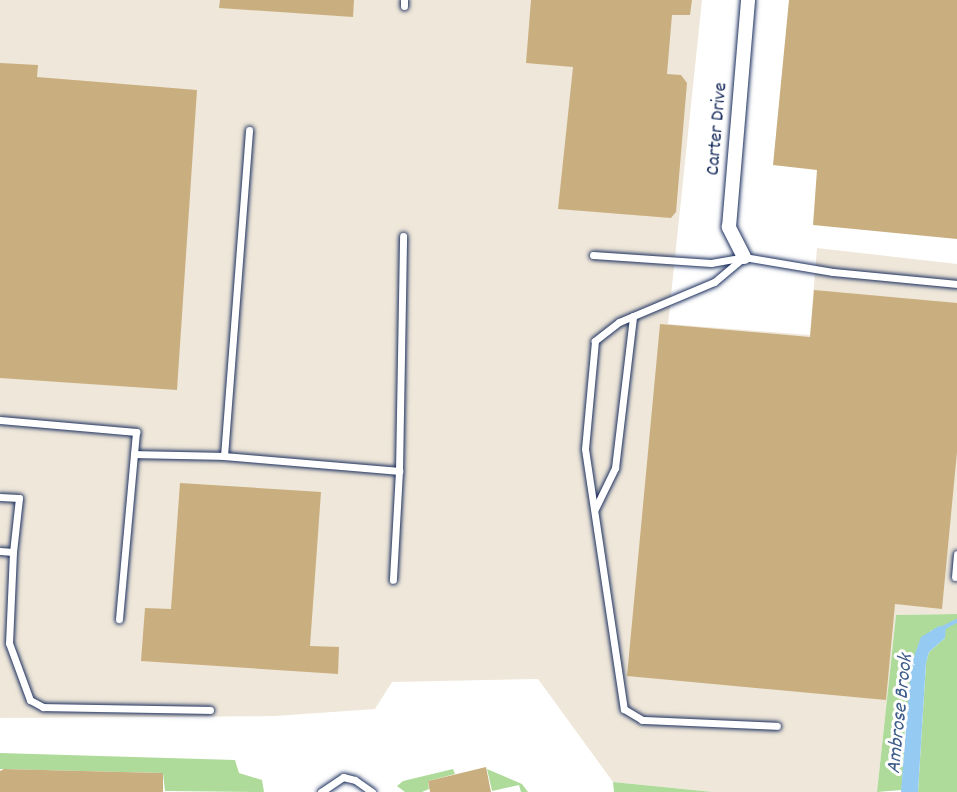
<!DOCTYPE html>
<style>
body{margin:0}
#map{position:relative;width:957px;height:792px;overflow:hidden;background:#fff;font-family:Dekko,sans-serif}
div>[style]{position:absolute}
.built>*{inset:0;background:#efe7d9}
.green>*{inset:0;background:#afdb9a}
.water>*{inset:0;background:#95caf3}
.stream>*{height:4px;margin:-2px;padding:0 2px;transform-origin:2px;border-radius:2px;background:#95caf3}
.building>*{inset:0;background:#c9af7f}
.roads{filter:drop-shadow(0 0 2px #1b2f5e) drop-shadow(0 0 2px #1b2f5e)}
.lane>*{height:7px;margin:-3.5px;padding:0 3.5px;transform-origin:3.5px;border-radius:3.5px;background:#fff}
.street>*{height:14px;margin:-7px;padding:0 7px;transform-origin:7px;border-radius:7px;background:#fff}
span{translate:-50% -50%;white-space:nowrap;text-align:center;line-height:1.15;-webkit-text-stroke:6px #fff;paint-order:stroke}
.street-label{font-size:20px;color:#1b2f5e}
.water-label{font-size:21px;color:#405e8b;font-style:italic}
</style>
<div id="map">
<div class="built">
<div style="clip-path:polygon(0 0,702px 0,668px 324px,810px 335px,817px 248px,957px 264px,957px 614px,896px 615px,877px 792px,713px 792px,613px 782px,538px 679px,392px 682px,375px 709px,275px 716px,0 718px)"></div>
</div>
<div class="green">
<div style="clip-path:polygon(957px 614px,957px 792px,918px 792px,926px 663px,929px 652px,945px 638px,931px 630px,905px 725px,902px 790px,877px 792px,896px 615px)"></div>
<div style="clip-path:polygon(0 753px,235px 760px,239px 773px,262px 780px,264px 792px,165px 791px,163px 773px,0 769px)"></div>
<div style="clip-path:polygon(453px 769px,455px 774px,428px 781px,429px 789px,422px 792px,405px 792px,397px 786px,403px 781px)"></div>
<div style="clip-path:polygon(487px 769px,522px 784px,528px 792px,521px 792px,519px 785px,492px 791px)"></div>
<div style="clip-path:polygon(613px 782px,713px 792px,614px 792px)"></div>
</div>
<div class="water">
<div style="clip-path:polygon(939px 626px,946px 627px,945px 638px,929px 652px,926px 663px,918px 792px,901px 792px,911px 665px,921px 637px)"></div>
</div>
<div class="stream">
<div style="left:941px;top:629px;width:18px;rotate:-27deg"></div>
</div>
<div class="building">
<div style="clip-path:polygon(220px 0,354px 0,353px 17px,219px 8px)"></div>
<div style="clip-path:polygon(531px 0,692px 0,690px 15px,672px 15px,667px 74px,681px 75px,687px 83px,676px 212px,671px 218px,558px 209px,573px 67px,526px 63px)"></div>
<div style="clip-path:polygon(789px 0,957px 0,957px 239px,813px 225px,817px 170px,773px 165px)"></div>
<div style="clip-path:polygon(0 63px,38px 65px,37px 77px,197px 90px,177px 390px,0 378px)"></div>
<div style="clip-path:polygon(814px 290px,957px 303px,957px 452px,942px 609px,895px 604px,886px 700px,627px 676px,660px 324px,810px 337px)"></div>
<div style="clip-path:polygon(180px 483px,321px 492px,310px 646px,339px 647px,338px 674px,141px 661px,145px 608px,171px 609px)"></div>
<div style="clip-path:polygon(486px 767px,491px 792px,430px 792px,428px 781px)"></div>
<div style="clip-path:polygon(4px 769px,163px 773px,163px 792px,0 792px,0 771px)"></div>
</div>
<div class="roads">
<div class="lane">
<div style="left:404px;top:6px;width:6px;rotate:-90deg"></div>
<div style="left:593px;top:255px;width:118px;rotate:3.9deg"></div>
<div style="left:711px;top:263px;width:34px;rotate:-10deg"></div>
<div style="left:744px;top:257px;width:90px;rotate:9.6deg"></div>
<div style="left:833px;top:272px;width:125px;rotate:5.5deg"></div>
<div style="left:744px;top:257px;width:39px;rotate:140deg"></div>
<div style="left:714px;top:282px;width:103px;rotate:157.2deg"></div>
<div style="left:619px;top:322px;width:31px;rotate:142deg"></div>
<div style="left:595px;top:341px;width:108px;rotate:95.3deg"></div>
<div style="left:585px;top:449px;width:263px;rotate:81.5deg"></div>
<div style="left:624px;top:709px;width:21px;rotate:31deg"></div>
<div style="left:642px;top:720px;width:135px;rotate:2.5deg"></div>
<div style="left:0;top:420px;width:137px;rotate:5deg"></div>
<div style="left:136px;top:432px;width:188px;rotate:95.2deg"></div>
<div style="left:134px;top:454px;width:90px;rotate:1.3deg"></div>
<div style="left:224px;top:456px;width:327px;rotate:-85.6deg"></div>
<div style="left:224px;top:456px;width:176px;rotate:4.9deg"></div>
<div style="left:399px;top:471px;width:109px;rotate:93.2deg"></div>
<div style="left:399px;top:471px;width:235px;rotate:-89deg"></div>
<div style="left:0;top:497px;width:19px;rotate:3deg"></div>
<div style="left:19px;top:498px;width:54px;rotate:96.3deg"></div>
<div style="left:595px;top:509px;width:46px;rotate:-64deg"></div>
<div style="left:615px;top:468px;width:153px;rotate:-83.2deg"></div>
<div style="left:0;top:551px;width:13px;rotate:4deg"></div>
<div style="left:13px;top:552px;width:91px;rotate:92.5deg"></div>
<div style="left:9px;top:643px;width:61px;rotate:69.8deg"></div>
<div style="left:30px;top:700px;width:15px;rotate:28deg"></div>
<div style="left:43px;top:707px;width:167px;rotate:1deg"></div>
<div style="left:955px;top:577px;width:23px;rotate:-85deg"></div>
<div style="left:321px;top:792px;width:27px;rotate:-34deg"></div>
<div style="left:343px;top:777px;width:12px;rotate:14deg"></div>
<div style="left:355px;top:780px;width:21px;rotate:35deg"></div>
</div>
<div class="street">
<div style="left:744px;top:257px;width:34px;rotate:-117deg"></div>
<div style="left:729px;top:227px;width:228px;rotate:-85.2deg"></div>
</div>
</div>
<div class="street-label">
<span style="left:718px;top:129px;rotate:-85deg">Carter Drive</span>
</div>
<div class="water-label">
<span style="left:901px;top:714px;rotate:-84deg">Ambrose Brook</span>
</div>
</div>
